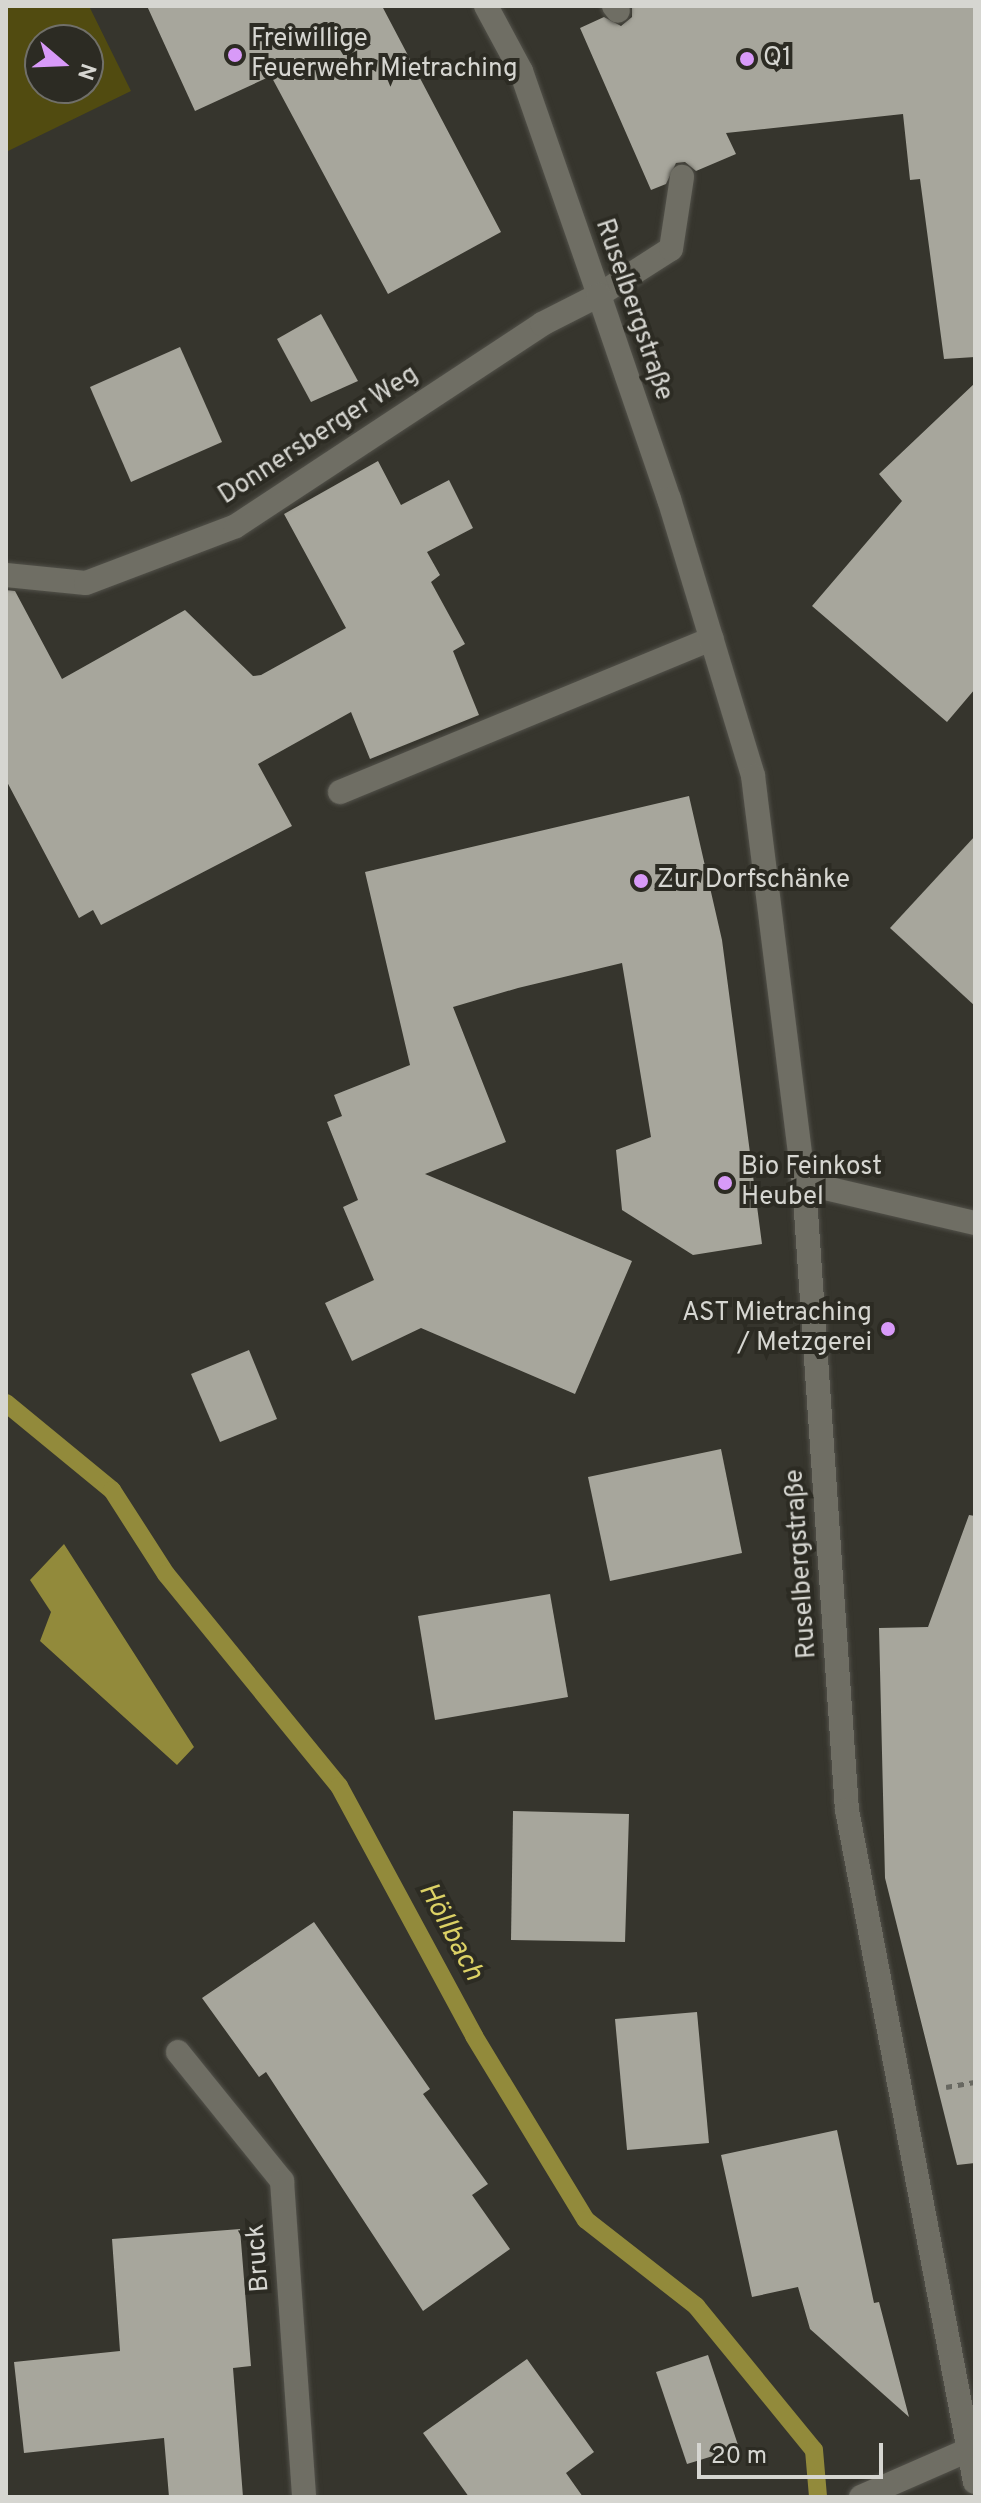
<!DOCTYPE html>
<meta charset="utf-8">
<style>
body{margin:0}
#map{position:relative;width:981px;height:2503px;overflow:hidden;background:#36352d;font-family:Overpass,sans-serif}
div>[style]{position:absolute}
.green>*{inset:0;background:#514b10}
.water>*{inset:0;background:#928a3b}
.stream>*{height:18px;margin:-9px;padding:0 9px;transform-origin:9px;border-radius:9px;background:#928a3b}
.building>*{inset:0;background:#a7a69c}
.path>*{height:5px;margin-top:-2.5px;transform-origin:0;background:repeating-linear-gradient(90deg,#686861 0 6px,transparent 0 12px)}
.roads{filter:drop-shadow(0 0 2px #52514a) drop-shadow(0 0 2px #52514a)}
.service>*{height:24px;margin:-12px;padding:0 12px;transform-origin:12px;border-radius:12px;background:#6f6e64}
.minor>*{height:24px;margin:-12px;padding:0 12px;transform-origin:12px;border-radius:12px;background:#6f6e64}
.secondary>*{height:24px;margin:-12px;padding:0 12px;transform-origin:12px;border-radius:12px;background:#6f6e64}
.dots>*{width:22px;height:22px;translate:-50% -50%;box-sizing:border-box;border:4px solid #2c2b23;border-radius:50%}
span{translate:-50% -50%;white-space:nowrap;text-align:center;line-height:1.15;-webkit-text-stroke:8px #2c2b23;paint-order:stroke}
.poi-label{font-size:26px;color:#d6d6d1}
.left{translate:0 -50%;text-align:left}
.right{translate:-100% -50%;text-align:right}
.street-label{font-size:26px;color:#d6d6d1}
.water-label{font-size:28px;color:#dcd165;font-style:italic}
.frame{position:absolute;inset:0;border:8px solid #d6d6d1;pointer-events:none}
.north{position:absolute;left:24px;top:24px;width:80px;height:80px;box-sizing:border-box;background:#2c2b23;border:2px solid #706f69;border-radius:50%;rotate:109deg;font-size:22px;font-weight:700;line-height:32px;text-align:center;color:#d6d6d1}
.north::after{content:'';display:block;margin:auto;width:28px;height:36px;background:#d89af8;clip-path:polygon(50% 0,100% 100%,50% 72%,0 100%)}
.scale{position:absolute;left:697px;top:2443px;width:186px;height:36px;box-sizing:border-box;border:4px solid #d6d6d1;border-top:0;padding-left:10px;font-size:24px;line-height:28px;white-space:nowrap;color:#d6d6d1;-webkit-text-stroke:6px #2c2b23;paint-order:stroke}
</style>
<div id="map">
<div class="green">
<div style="clip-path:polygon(evenodd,6px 6px,89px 6px,131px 91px,6px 152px,6px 6px,40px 40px,88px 40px,88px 88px,40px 88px,40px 40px)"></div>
</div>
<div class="water">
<div style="clip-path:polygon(64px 1544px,194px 1747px,177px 1765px,40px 1641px,51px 1612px,30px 1580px)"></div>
</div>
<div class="stream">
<div style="left:6px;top:1403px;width:137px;rotate:39.4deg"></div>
<div style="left:112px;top:1490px;width:100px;rotate:57.3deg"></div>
<div style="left:166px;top:1574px;width:274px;rotate:50.8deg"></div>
<div style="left:339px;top:1786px;width:284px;rotate:61.6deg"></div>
<div style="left:474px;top:2036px;width:215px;rotate:58.7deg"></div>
<div style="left:586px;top:2220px;width:140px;rotate:38deg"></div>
<div style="left:696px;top:2306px;width:186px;rotate:50.7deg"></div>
<div style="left:814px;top:2450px;width:47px;rotate:85.1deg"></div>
</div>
<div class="building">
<div style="clip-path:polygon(147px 6px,382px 6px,501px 232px,388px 294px,271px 76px,195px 111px)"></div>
<div style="clip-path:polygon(632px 6px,975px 6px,975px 357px,944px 359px,920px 179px,910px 180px,903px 114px,726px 133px,736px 154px,696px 171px,685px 162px,676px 163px,666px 184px,651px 190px,580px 28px,604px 17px,621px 26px,632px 17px)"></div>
<div style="clip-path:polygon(321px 314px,358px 381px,311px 402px,277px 339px)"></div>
<div style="clip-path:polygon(180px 347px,222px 442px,131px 482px,90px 387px)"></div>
<div style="clip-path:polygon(975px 383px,975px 689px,947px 722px,812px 606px,902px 501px,879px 474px)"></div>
<div style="clip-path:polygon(378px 461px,401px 505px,449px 480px,473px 528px,427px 552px,440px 575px,431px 582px,465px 644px,453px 651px,479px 715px,370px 759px,351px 712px,258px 764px,292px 826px,101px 925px,93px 910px,79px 918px,6px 780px,6px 590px,15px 591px,62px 679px,185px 610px,253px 676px,261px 675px,346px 628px,284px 514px)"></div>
<div style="clip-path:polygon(689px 796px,722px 940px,762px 1244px,693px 1255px,622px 1210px,616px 1150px,651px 1137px,622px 963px,518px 988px,453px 1007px,506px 1142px,425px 1174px,632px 1261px,575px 1394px,421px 1328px,352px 1361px,325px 1303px,374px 1280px,343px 1207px,358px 1200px,327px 1122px,342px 1116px,334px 1095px,410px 1065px,365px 872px)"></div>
<div style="clip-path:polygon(975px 836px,975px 1006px,890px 928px)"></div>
<div style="clip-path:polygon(249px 1350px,277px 1419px,220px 1442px,191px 1374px)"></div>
<div style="clip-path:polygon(721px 1449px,742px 1553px,610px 1581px,588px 1477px)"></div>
<div style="clip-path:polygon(969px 1515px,975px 1516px,975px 2163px,957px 2165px,885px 1878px,879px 1628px,928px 1627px)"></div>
<div style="clip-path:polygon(550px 1594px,568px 1697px,435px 1720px,418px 1616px)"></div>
<div style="clip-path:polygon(513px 1811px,629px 1814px,625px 1942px,511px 1940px)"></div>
<div style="clip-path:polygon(314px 1922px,430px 2089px,423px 2094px,488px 2184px,472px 2195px,510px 2249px,423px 2311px,266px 2072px,259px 2077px,202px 1998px)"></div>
<div style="clip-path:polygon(697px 2012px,709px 2143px,627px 2150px,615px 2019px)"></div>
<div style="clip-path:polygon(837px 2130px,874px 2303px,879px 2302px,909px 2417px,810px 2329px,798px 2287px,752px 2297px,721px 2155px)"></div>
<div style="clip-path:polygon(240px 2229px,251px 2366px,233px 2368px,243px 2497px,169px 2497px,164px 2438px,24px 2453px,14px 2362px,120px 2351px,112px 2239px)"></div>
<div style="clip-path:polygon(708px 2355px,739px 2448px,687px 2464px,656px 2372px)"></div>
<div style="clip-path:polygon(527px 2359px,594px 2452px,566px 2473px,583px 2497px,469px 2497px,423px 2433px)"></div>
</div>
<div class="path">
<div style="left:946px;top:2087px;width:29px;rotate:-10deg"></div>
</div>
<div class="roads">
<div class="service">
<div style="left:614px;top:6px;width:6px;rotate:51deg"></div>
<div style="left:599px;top:295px;width:85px;rotate:-32.6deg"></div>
<div style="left:671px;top:249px;width:73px;rotate:-81.3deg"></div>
<div style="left:340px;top:792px;width:402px;rotate:-22.4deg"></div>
<div style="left:178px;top:2052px;width:166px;rotate:51.1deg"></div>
<div style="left:282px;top:2181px;width:317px;rotate:86deg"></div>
<div style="left:861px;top:2497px;width:117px;rotate:-23.7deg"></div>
</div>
<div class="minor">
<div style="left:6px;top:575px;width:80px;rotate:5.7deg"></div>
<div style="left:86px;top:583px;width:160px;rotate:-20.8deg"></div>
<div style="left:236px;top:526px;width:367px;rotate:-33.4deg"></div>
<div style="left:542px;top:324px;width:64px;rotate:-27deg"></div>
<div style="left:804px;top:1183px;width:176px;rotate:13.2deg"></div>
</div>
<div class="secondary">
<div style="left:486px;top:6px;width:74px;rotate:61.7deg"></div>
<div style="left:521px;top:71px;width:237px;rotate:70.8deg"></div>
<div style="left:599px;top:295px;width:216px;rotate:71.1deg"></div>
<div style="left:669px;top:499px;width:289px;rotate:73.1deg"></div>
<div style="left:753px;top:776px;width:410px;rotate:82.9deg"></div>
<div style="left:804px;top:1183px;width:628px;rotate:86.08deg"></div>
<div style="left:847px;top:1810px;width:684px;rotate:79.22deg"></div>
</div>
</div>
<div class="dots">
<div style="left:235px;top:55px;background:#d89af8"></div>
<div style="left:747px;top:59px;background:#d89af8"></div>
<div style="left:641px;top:881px;background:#d89af8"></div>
<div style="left:725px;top:1183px;background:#d89af8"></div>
<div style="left:888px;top:1329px;background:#d89af8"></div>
</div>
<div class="poi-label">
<span class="left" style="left:251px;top:55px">Freiwillige<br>Feuerwehr Mietraching</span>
<span class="left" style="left:763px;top:59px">Q1</span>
<span class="left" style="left:657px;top:881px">Zur Dorfschänke</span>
<span class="left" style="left:741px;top:1183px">Bio Feinkost<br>Heubel</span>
<span class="right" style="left:872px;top:1329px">AST Mietraching<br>/ Metzgerei</span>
</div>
<div class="street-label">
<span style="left:633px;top:310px;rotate:71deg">Ruselbergstraße</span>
<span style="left:319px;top:436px;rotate:-33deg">Donnersberger Weg</span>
<span style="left:802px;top:1564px;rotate:-94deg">Ruselbergstraße</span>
<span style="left:259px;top:2258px;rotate:-94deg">Bruck</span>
</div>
<div class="water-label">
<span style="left:450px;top:1932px;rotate:62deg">Höllbach</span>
</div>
<div class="frame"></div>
<div class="north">N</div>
<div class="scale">20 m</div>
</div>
